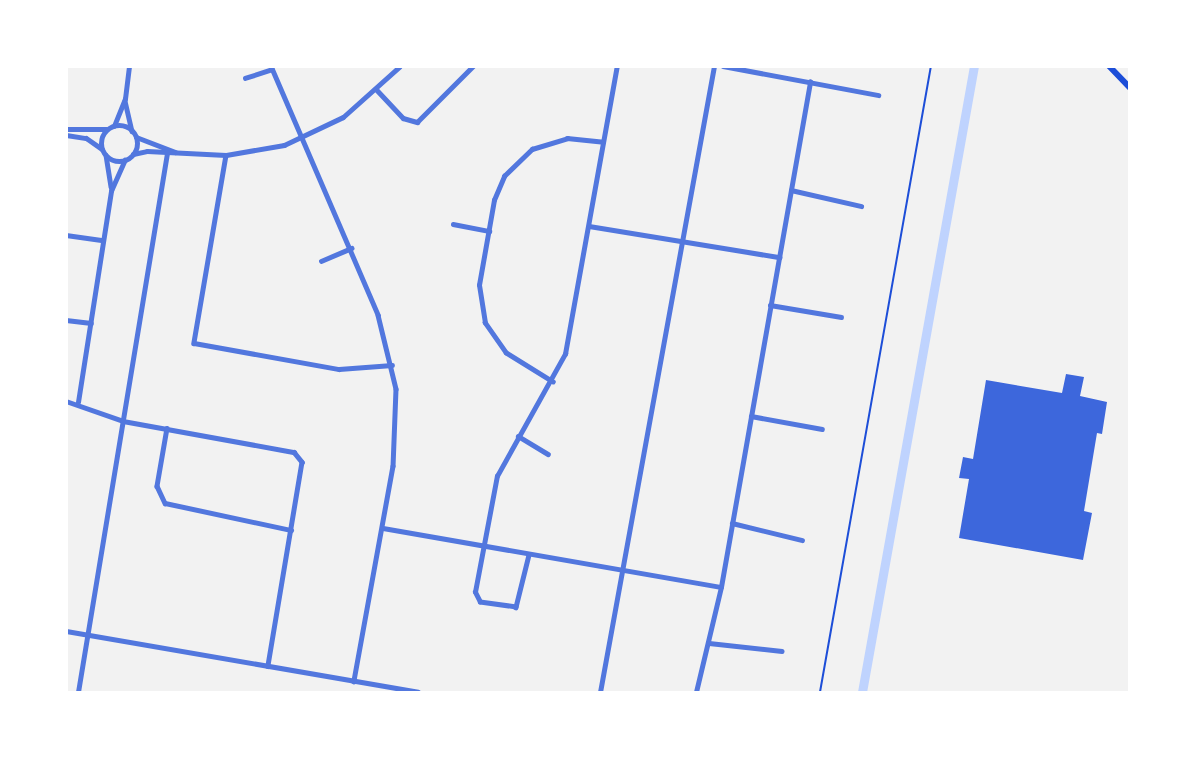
<!DOCTYPE html>
<style>
body{margin:0}
#map{position:relative;width:1196px;height:759px;overflow:hidden;background:#f2f2f2;font-family:"Fira Sans Condensed",sans-serif}
div>[style]{position:absolute}
.canal>*{height:9px;margin:-4.5px;padding:0 4.5px;transform-origin:4.5px;border-radius:4.5px;background:#bfd3fe}
.building>*{inset:0;background:#3d67dc}
.path>*{height:2px;margin:-1px;padding:0 1px;transform-origin:1px;border-radius:1px;background:#1d4ed8}
.minor>*{height:4.5px;margin:-2.25px;padding:0 2.25px;transform-origin:2.25px;border-radius:2.25px;background:#5277de}
.tertiary>*{height:5px;margin:-2.5px;padding:0 2.5px;transform-origin:2.5px;border-radius:2.5px;background:#5277de}
.tertiary>.ring{margin:-2.5px;padding:0;box-sizing:content-box;background:none;border:5px solid #5277de;border-radius:50%}
.secondary>*{height:6px;margin:-3px;padding:0 3px;transform-origin:3px;border-radius:3px;background:#1d4ed8}
span{translate:-50% -50%;white-space:nowrap;text-align:center;line-height:1.15;-webkit-text-stroke:5px #fff;paint-order:stroke}
.frame{position:absolute;inset:0;border:68px solid #fff;pointer-events:none}
</style>
<div id="map">
<div class="canal">
<div style="left:862px;top:692px;width:636px;rotate:-79.86deg"></div>
</div>
<div class="building">
<div style="clip-path:polygon(1066px 374px,1084px 377px,1080px 396px,1107px 402px,1102px 434px,1097px 433px,1084px 511px,1092px 513px,1083px 560px,959px 538px,969px 479px,959px 478px,963px 457px,973px 459px,986px 380px,1062px 393px)"></div>
</div>
<div class="path">
<div style="left:820px;top:692px;width:636px;rotate:-79.95deg"></div>
</div>
<div class="minor">
<div style="left:271px;top:66px;width:271px;rotate:66.7deg"></div>
<div style="left:378px;top:315px;width:76px;rotate:76.3deg"></div>
<div style="left:396px;top:389px;width:77px;rotate:92.2deg"></div>
<div style="left:393px;top:466px;width:219px;rotate:100.3deg"></div>
<div style="left:723px;top:66px;width:158px;rotate:10.6deg"></div>
<div style="left:245px;top:78px;width:28px;rotate:-18deg"></div>
<div style="left:377px;top:90px;width:38px;rotate:47deg"></div>
<div style="left:403px;top:118px;width:15px;rotate:16deg"></div>
<div style="left:417px;top:122px;width:79px;rotate:-45deg"></div>
<div style="left:125px;top:101px;width:31px;rotate:77deg"></div>
<div style="left:114px;top:126px;width:29px;rotate:-68deg"></div>
<div style="left:125px;top:99px;width:33px;rotate:-83deg"></div>
<div style="left:106px;top:155px;width:32px;rotate:81deg"></div>
<div style="left:226px;top:155px;width:191px;rotate:99.7deg"></div>
<div style="left:194px;top:343px;width:147px;rotate:10.2deg"></div>
<div style="left:339px;top:369px;width:53px;rotate:-4.3deg"></div>
<div style="left:791px;top:190px;width:72px;rotate:12.9deg"></div>
<div style="left:453px;top:224px;width:37px;rotate:11deg"></div>
<div style="left:589px;top:226px;width:193px;rotate:9.3deg"></div>
<div style="left:66px;top:235px;width:37px;rotate:8deg"></div>
<div style="left:321px;top:261px;width:33px;rotate:-23deg"></div>
<div style="left:770px;top:305px;width:72px;rotate:9.6deg"></div>
<div style="left:66px;top:320px;width:25px;rotate:7deg"></div>
<div style="left:553px;top:382px;width:55px;rotate:-148.3deg"></div>
<div style="left:506px;top:353px;width:37px;rotate:-125deg"></div>
<div style="left:485px;top:323px;width:38px;rotate:-99deg"></div>
<div style="left:479px;top:285px;width:86px;rotate:-80deg"></div>
<div style="left:494px;top:200px;width:26px;rotate:-67deg"></div>
<div style="left:504px;top:176px;width:39px;rotate:-44deg"></div>
<div style="left:532px;top:149px;width:37px;rotate:-17deg"></div>
<div style="left:567px;top:138px;width:36px;rotate:6deg"></div>
<div style="left:66px;top:401px;width:60px;rotate:19.3deg"></div>
<div style="left:123px;top:421px;width:174px;rotate:10.3deg"></div>
<div style="left:294px;top:452px;width:13px;rotate:51deg"></div>
<div style="left:302px;top:462px;width:207px;rotate:99.5deg"></div>
<div style="left:78px;top:402px;width:214px;rotate:-81.1deg"></div>
<div style="left:111px;top:191px;width:34px;rotate:-66deg"></div>
<div style="left:751px;top:416px;width:72px;rotate:10.4deg"></div>
<div style="left:167px;top:428px;width:59px;rotate:99.8deg"></div>
<div style="left:157px;top:486px;width:19px;rotate:65deg"></div>
<div style="left:165px;top:503px;width:129px;rotate:12.1deg"></div>
<div style="left:518px;top:436px;width:35px;rotate:31deg"></div>
<div style="left:732px;top:523px;width:72px;rotate:13.7deg"></div>
<div style="left:383px;top:528px;width:342px;rotate:9.9deg"></div>
<div style="left:529px;top:555px;width:54px;rotate:104deg"></div>
<div style="left:516px;top:607px;width:36px;rotate:-172deg"></div>
<div style="left:480px;top:602px;width:11px;rotate:-117deg"></div>
<div style="left:475px;top:592px;width:118px;rotate:-79.3deg"></div>
<div style="left:497px;top:476px;width:140px;rotate:-60.9deg"></div>
<div style="left:565px;top:354px;width:293px;rotate:-79.8deg"></div>
<div style="left:709px;top:643px;width:73px;rotate:6.3deg"></div>
<div style="left:78px;top:692px;width:546px;rotate:-80.62deg"></div>
<div style="left:696px;top:692px;width:108px;rotate:-76.6deg"></div>
<div style="left:721px;top:587px;width:513px;rotate:-80deg"></div>
</div>
<div class="tertiary">
<div class="ring" style="left:101px;top:125px;width:31px;height:31px"></div>
<div style="left:66px;top:129px;width:40px"></div>
<div style="left:66px;top:135px;width:20px;rotate:9deg"></div>
<div style="left:86px;top:138px;width:19px;rotate:35deg"></div>
<div style="left:136px;top:137px;width:42px;rotate:21deg"></div>
<div style="left:133px;top:154px;width:14px;rotate:-12deg"></div>
<div style="left:147px;top:151px;width:79px;rotate:2.9deg"></div>
<div style="left:226px;top:155px;width:59px;rotate:-9.8deg"></div>
<div style="left:284px;top:145px;width:65px;rotate:-25.4deg"></div>
<div style="left:343px;top:117px;width:76px;rotate:-41.8deg"></div>
<div style="left:66px;top:631px;width:357px;rotate:9.8deg"></div>
<div style="left:600px;top:692px;width:636px;rotate:-79.68deg"></div>
</div>
<div class="secondary">
<div style="left:1109px;top:66px;width:30px;rotate:46deg"></div>
</div>
<div class="frame"></div>
</div>
